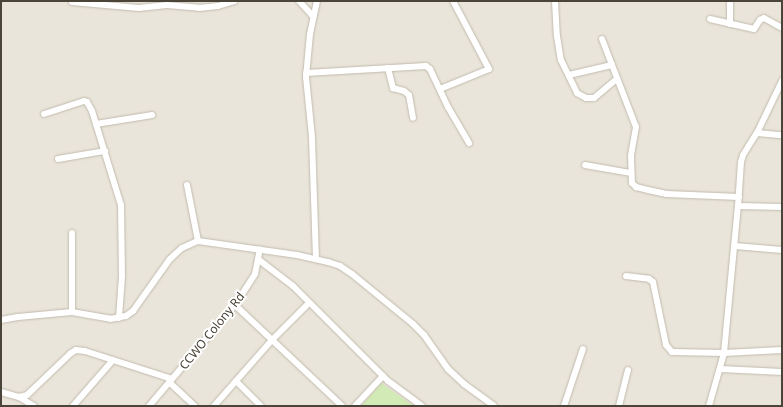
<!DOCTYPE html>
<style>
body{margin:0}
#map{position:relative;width:783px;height:407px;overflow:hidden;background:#f6f3ec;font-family:"Noto Sans",sans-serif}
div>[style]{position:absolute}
.residential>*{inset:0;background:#eae5da}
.green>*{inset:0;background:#d2eab5}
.roads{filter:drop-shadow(0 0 1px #c2bbae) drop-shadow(0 0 1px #c2bbae)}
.minor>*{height:6px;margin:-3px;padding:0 3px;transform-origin:3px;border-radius:3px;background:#fff}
span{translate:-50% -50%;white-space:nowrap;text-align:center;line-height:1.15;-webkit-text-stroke:4px #fff;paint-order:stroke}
.street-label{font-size:12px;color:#4b4439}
.frame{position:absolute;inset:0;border:2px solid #4b4439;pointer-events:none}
</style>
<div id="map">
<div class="residential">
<div style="clip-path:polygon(1px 1px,782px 1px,782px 406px,1px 406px)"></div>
</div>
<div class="green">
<div style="clip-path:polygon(382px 383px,385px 386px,414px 406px,361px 406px)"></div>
</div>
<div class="roads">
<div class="minor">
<div style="left:299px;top:1px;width:21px;rotate:47deg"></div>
<div style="left:555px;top:1px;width:35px;rotate:87deg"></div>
<div style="left:557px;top:36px;width:24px;rotate:81deg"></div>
<div style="left:561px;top:60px;width:37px;rotate:64deg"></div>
<div style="left:577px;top:93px;width:10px;rotate:29deg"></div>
<div style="left:586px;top:98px;width:8px"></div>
<div style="left:594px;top:98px;width:30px;rotate:-40deg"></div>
<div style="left:72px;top:2px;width:67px;rotate:5.1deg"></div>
<div style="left:139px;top:8px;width:28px;rotate:-6deg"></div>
<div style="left:167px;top:5px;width:32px;rotate:5deg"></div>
<div style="left:199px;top:8px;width:19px;rotate:-6deg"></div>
<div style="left:218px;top:6px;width:17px;rotate:-17deg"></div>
<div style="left:710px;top:19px;width:45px;rotate:12.8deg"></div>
<div style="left:754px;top:29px;width:11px;rotate:-56deg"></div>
<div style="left:760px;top:20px;width:4px;rotate:-27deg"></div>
<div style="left:764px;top:18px;width:21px;rotate:29deg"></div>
<div style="left:730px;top:24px;width:23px;rotate:-90deg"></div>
<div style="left:602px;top:39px;width:94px;rotate:68.9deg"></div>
<div style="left:636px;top:127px;width:29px;rotate:100deg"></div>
<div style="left:631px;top:156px;width:27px;rotate:88deg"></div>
<div style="left:632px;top:183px;width:6px;rotate:45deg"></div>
<div style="left:636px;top:187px;width:12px;rotate:14deg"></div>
<div style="left:648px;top:190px;width:19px;rotate:12deg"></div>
<div style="left:667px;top:194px;width:72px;rotate:2.4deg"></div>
<div style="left:388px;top:68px;width:21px;rotate:76deg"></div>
<div style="left:393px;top:88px;width:11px;rotate:15deg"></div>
<div style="left:404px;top:91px;width:6px;rotate:39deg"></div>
<div style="left:409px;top:95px;width:23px;rotate:80deg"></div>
<div style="left:306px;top:73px;width:120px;rotate:-3.3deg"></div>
<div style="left:426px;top:66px;width:5px;rotate:37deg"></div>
<div style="left:430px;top:69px;width:42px;rotate:64.7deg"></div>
<div style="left:448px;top:107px;width:42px;rotate:59.7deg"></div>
<div style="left:569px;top:75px;width:44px;rotate:-13.1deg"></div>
<div style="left:440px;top:89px;width:53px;rotate:-22.2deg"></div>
<div style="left:489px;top:69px;width:77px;rotate:-117.9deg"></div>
<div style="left:44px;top:114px;width:42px;rotate:-18deg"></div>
<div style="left:84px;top:101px;width:3px;rotate:18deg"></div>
<div style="left:87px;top:102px;width:10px;rotate:61deg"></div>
<div style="left:92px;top:111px;width:98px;rotate:72.9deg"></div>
<div style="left:121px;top:205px;width:71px;rotate:89.2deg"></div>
<div style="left:122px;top:276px;width:42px;rotate:94.1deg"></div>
<div style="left:96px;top:124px;width:57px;rotate:-9.1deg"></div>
<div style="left:757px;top:133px;width:25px;rotate:5deg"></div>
<div style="left:58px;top:159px;width:48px;rotate:-9.7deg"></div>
<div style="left:585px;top:165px;width:47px;rotate:9.9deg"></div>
<div style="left:187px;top:185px;width:57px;rotate:78.9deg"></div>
<div style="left:738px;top:206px;width:44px;rotate:1.3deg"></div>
<div style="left:735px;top:246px;width:47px;rotate:4.9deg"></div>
<div style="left:316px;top:259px;width:122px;rotate:-91.9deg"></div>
<div style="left:312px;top:137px;width:60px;rotate:-95.7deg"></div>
<div style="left:306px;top:77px;width:43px;rotate:-84.7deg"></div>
<div style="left:310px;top:34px;width:34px;rotate:-78deg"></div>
<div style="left:259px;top:260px;width:43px;rotate:37.4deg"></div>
<div style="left:293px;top:286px;width:134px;rotate:45deg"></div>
<div style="left:388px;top:381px;width:42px;rotate:36.3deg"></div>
<div style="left:626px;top:276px;width:23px;rotate:7deg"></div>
<div style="left:649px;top:279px;width:5px;rotate:37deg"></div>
<div style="left:653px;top:282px;width:64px;rotate:78.3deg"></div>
<div style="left:666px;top:345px;width:9px;rotate:49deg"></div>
<div style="left:672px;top:352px;width:52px;rotate:1.1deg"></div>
<div style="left:724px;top:353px;width:58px;rotate:-3deg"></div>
<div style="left:235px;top:305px;width:147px;rotate:43.3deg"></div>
<div style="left:72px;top:312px;width:79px;rotate:-90deg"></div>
<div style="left:1px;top:320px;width:17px;rotate:-10deg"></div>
<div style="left:18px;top:317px;width:54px;rotate:-5.3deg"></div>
<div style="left:72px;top:312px;width:39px;rotate:10deg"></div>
<div style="left:110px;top:319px;width:16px;rotate:-11deg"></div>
<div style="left:126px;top:316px;width:9px;rotate:-36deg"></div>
<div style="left:133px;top:311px;width:64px;rotate:-54.6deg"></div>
<div style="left:170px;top:259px;width:16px;rotate:-43deg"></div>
<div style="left:182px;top:248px;width:17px;rotate:-24deg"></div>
<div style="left:198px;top:241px;width:100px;rotate:8deg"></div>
<div style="left:297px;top:255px;width:32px;rotate:13deg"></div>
<div style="left:328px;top:262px;width:13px;rotate:18deg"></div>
<div style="left:340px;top:266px;width:14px;rotate:34deg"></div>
<div style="left:352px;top:274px;width:79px;rotate:39.3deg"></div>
<div style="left:413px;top:324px;width:16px;rotate:45deg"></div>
<div style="left:424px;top:335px;width:42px;rotate:54.8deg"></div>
<div style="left:448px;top:369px;width:22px;rotate:43deg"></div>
<div style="left:464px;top:384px;width:37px;rotate:36deg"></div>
<div style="left:721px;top:369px;width:61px;rotate:2.8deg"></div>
<div style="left:236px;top:381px;width:35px;rotate:45deg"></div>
<div style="left:169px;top:382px;width:35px;rotate:43deg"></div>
<div style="left:1px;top:392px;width:19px;rotate:16deg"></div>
<div style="left:19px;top:397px;width:8px;rotate:-14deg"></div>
<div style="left:27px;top:395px;width:61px;rotate:-43.7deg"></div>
<div style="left:71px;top:353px;width:6px;rotate:-31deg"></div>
<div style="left:76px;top:350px;width:9px;rotate:6deg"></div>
<div style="left:85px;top:351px;width:91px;rotate:17.8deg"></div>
<div style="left:19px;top:397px;width:17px;rotate:31deg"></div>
<div style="left:73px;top:406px;width:61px;rotate:-49deg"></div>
<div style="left:149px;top:406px;width:133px;rotate:-49.6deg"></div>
<div style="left:235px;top:305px;width:37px;rotate:-57deg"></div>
<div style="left:255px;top:274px;width:25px;rotate:-79deg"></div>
<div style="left:214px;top:406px;width:88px;rotate:-48.7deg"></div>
<div style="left:272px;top:340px;width:52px;rotate:-45deg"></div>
<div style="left:355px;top:406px;width:41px;rotate:-47deg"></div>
<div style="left:564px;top:406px;width:60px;rotate:-71.6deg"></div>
<div style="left:619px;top:406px;width:37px;rotate:-76deg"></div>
<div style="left:709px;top:406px;width:55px;rotate:-74.2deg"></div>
<div style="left:724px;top:353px;width:148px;rotate:-84.6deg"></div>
<div style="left:738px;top:206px;width:44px;rotate:-86.1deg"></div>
<div style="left:741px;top:162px;width:7px;rotate:-74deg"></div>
<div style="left:743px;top:155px;width:26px;rotate:-58deg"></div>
<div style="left:757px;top:133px;width:58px;rotate:-64.3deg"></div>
</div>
</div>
<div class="street-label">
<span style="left:212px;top:331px;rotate:-51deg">CCWO Colony Rd</span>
</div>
<div class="frame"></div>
</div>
